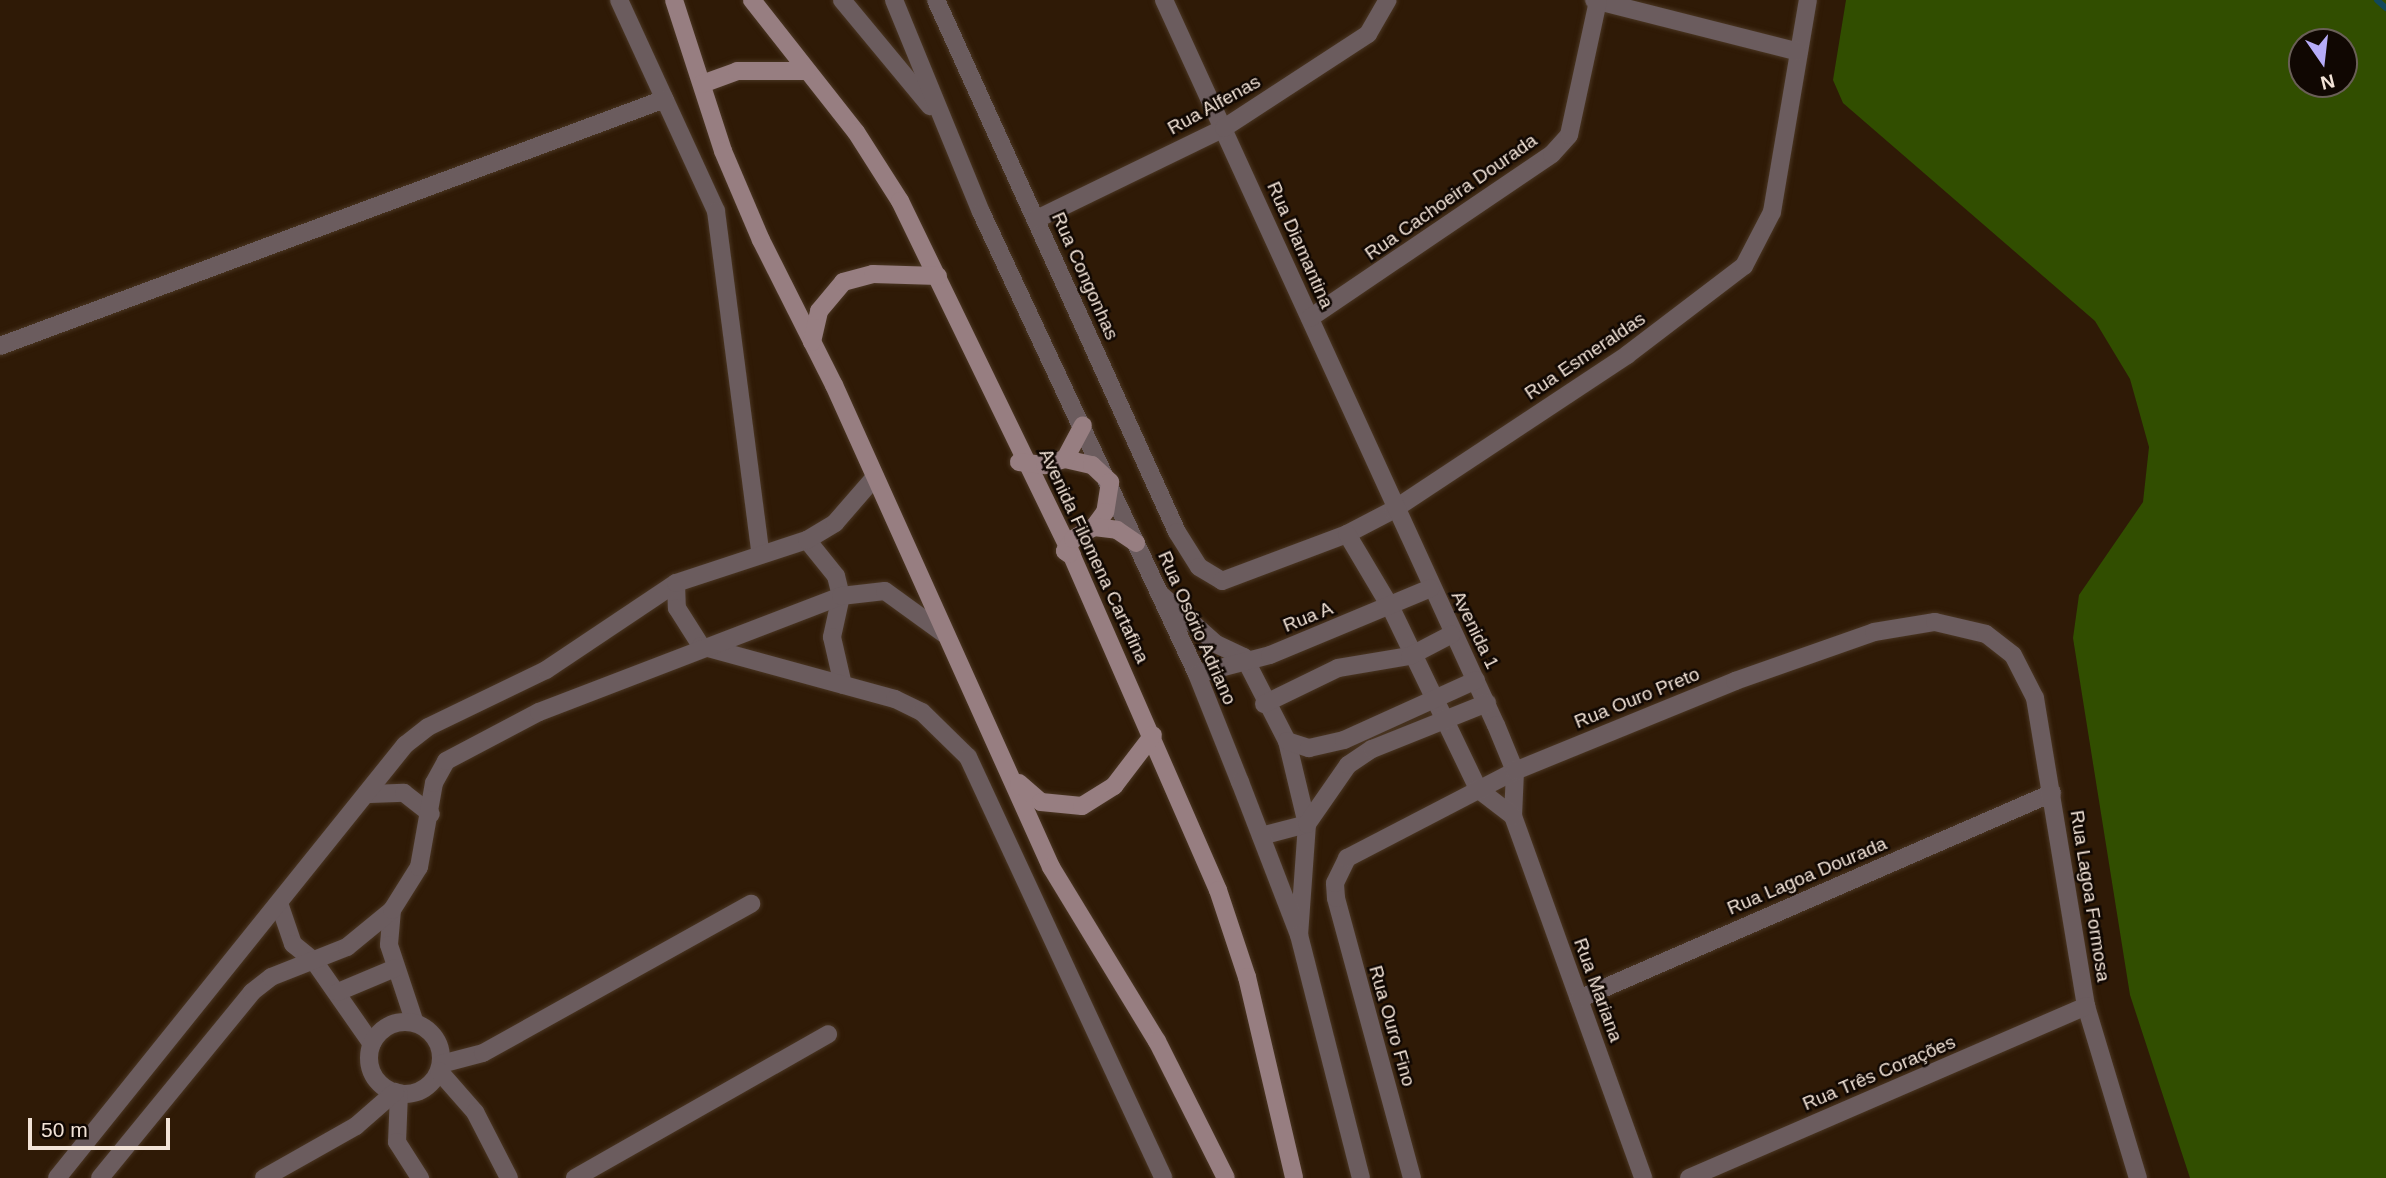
<!DOCTYPE html>
<meta charset="utf-8">
<style>
body{margin:0}
#map{position:relative;width:2386px;height:1178px;overflow:hidden;background:#2f1a06;font-family:Helvetica,sans-serif}
div>[style]{position:absolute}
.forest>*{inset:0;background:#314e00}
.stream>*{height:6px;margin:-3px;padding:0 3px;transform-origin:3px;border-radius:3px;background:#11485b}
.roads{filter:drop-shadow(0 0 2px #4a3623) drop-shadow(0 0 2px #4a3623)}
.minor>*{height:18px;margin:-9px;padding:0 9px;transform-origin:9px;border-radius:9px;background:#6b5c5e}
.minor>.ring{margin:-9px;padding:0;box-sizing:content-box;background:none;border:18px solid #6b5c5e;border-radius:50%}
.tertiary>*{height:18px;margin:-9px;padding:0 9px;transform-origin:9px;border-radius:9px;background:#6b5c5e}
.secondary>*{height:18px;margin:-9px;padding:0 9px;transform-origin:9px;border-radius:9px;background:#977e81}
span{translate:-50% -50%;white-space:nowrap;text-align:center;line-height:1.15;-webkit-text-stroke:5px #100702;paint-order:stroke}
.street-label{font-size:19px;color:#f2e3d7}
.north{position:absolute;left:2288px;top:28px;width:70px;height:70px;box-sizing:border-box;background:#100702;border:2px solid #6a5f57;border-radius:50%;rotate:166deg;font-size:19px;font-weight:700;line-height:28px;text-align:center;color:#f2e3d7}
.north::after{content:'';display:block;margin:auto;width:24px;height:32px;background:#b6acf8;clip-path:polygon(50% 0,100% 100%,50% 72%,0 100%)}
.scale{position:absolute;left:28px;top:1118px;width:142px;height:32px;box-sizing:border-box;border:4px solid #f2e3d7;border-top:0;padding-left:9px;font-size:21px;line-height:24px;white-space:nowrap;color:#f2e3d7;-webkit-text-stroke:5px #100702;paint-order:stroke}
</style>
<div id="map">
<div class="forest">
<div style="clip-path:polygon(evenodd,1846px 0,2386px 0,2386px 1178px,2190px 1178px,2130px 995px,2073px 638px,2079px 595px,2143px 502px,2149px 447px,2130px 379px,2095px 321px,1843px 103px,1833px 80px,1846px 0,2302px 42px,2344px 42px,2344px 84px,2302px 84px,2302px 42px)"></div>
</div>
<div class="stream">
<div style="left:2377px;top:0;width:12px;rotate:42deg"></div>
</div>
<div class="roads">
<div class="minor">
<div style="left:619px;top:0;width:232px;rotate:65.3deg"></div>
<div style="left:716px;top:211px;width:344px;rotate:82.6deg"></div>
<div style="left:936px;top:0;width:584px;rotate:65.63deg"></div>
<div style="left:1177px;top:532px;width:41px;rotate:57.8deg"></div>
<div style="left:1199px;top:567px;width:27px;rotate:31deg"></div>
<div style="left:1222px;top:581px;width:134px;rotate:-20.6deg"></div>
<div style="left:1347px;top:534px;width:52px;rotate:-27.6deg"></div>
<div style="left:1393px;top:510px;width:281px;rotate:-33.5deg"></div>
<div style="left:1627px;top:355px;width:147px;rotate:-37.3deg"></div>
<div style="left:1744px;top:266px;width:61px;rotate:-62.6deg"></div>
<div style="left:1772px;top:212px;width:215px;rotate:-80.4deg"></div>
<div style="left:1164px;top:0;width:797px;rotate:65.4deg"></div>
<div style="left:1496px;top:725px;width:50px;rotate:67.6deg"></div>
<div style="left:1515px;top:771px;width:45px;rotate:92.5deg"></div>
<div style="left:1513px;top:816px;width:385px;rotate:70.2deg"></div>
<div style="left:1594px;top:0;width:211px;rotate:14.2deg"></div>
<div style="left:1037px;top:219px;width:208px;rotate:-25.9deg"></div>
<div style="left:1224px;top:128px;width:172px;rotate:-33.1deg"></div>
<div style="left:1368px;top:34px;width:39px;rotate:-60deg"></div>
<div style="left:1310px;top:318px;width:292px;rotate:-34.1deg"></div>
<div style="left:1552px;top:154px;width:25px;rotate:-48deg"></div>
<div style="left:1569px;top:135px;width:137px;rotate:-77.8deg"></div>
<div style="left:0;top:346px;width:709px;rotate:-20.38deg"></div>
<div style="left:1347px;top:534px;width:86px;rotate:59.3deg"></div>
<div style="left:1391px;top:608px;width:201px;rotate:64.3deg"></div>
<div style="left:1478px;top:789px;width:44px;rotate:37.6deg"></div>
<div style="left:807px;top:540px;width:46px;rotate:51.1deg"></div>
<div style="left:836px;top:576px;width:21px;rotate:76deg"></div>
<div style="left:841px;top:596px;width:42px;rotate:102.4deg"></div>
<div style="left:832px;top:637px;width:49px;rotate:77.1deg"></div>
<div style="left:676px;top:583px;width:25px;rotate:88deg"></div>
<div style="left:677px;top:608px;width:45px;rotate:57.7deg"></div>
<div style="left:701px;top:646px;width:201px;rotate:15.3deg"></div>
<div style="left:895px;top:699px;width:30px;rotate:26deg"></div>
<div style="left:922px;top:712px;width:64px;rotate:44.4deg"></div>
<div style="left:968px;top:757px;width:464px;rotate:65.1deg"></div>
<div style="left:1159px;top:593px;width:76px;rotate:41.8deg"></div>
<div style="left:1216px;top:644px;width:31px;rotate:25deg"></div>
<div style="left:1244px;top:657px;width:94px;rotate:62.9deg"></div>
<div style="left:1287px;top:741px;width:85px;rotate:76.5deg"></div>
<div style="left:1307px;top:824px;width:111px;rotate:94.1deg"></div>
<div style="left:1197px;top:674px;width:75px;rotate:-14.6deg"></div>
<div style="left:1270px;top:655px;width:174px;rotate:-22.6deg"></div>
<div style="left:1264px;top:704px;width:82px;rotate:-25.9deg"></div>
<div style="left:1338px;top:668px;width:73px;rotate:-9.5deg"></div>
<div style="left:1410px;top:656px;width:47px;rotate:-27.6deg"></div>
<div style="left:1287px;top:741px;width:23px;rotate:18deg"></div>
<div style="left:1309px;top:748px;width:36px;rotate:-13deg"></div>
<div style="left:1344px;top:740px;width:145px;rotate:-24.4deg"></div>
<div style="left:370px;top:794px;width:34px;rotate:-2deg"></div>
<div style="left:404px;top:793px;width:34px;rotate:38deg"></div>
<div style="left:1261px;top:836px;width:48px;rotate:-14.6deg"></div>
<div style="left:1307px;top:824px;width:72px;rotate:-55.2deg"></div>
<div style="left:1348px;top:765px;width:29px;rotate:-34deg"></div>
<div style="left:1372px;top:749px;width:124px;rotate:-21.8deg"></div>
<div style="left:280px;top:906px;width:40px;rotate:71.1deg"></div>
<div style="left:293px;top:944px;width:27px;rotate:39deg"></div>
<div style="left:314px;top:961px;width:101px;rotate:55.1deg"></div>
<div style="left:392px;top:910px;width:35px;rotate:95deg"></div>
<div style="left:389px;top:945px;width:82px;rotate:71.6deg"></div>
<div style="left:338px;top:992px;width:62px;rotate:-22.8deg"></div>
<div style="left:1579px;top:999px;width:516px;rotate:-23.53deg"></div>
<div class="ring" style="left:369px;top:1022px;width:54px;height:54px"></div>
<div style="left:441px;top:1064px;width:43px;rotate:-14.7deg"></div>
<div style="left:483px;top:1053px;width:307px;rotate:-29.1deg"></div>
<div style="left:439px;top:1071px;width:55px;rotate:48.7deg"></div>
<div style="left:475px;top:1112px;width:74px;rotate:62.7deg"></div>
<div style="left:399px;top:1093px;width:49px;rotate:92.3deg"></div>
<div style="left:397px;top:1142px;width:43px;rotate:57.4deg"></div>
<div style="left:57px;top:1178px;width:556px;rotate:-51.21deg"></div>
<div style="left:405px;top:745px;width:29px;rotate:-38deg"></div>
<div style="left:428px;top:727px;width:131px;rotate:-25.8deg"></div>
<div style="left:546px;top:670px;width:156px;rotate:-33.8deg"></div>
<div style="left:676px;top:583px;width:138px;rotate:-18.2deg"></div>
<div style="left:807px;top:540px;width:33px;rotate:-31deg"></div>
<div style="left:835px;top:523px;width:61px;rotate:-49deg"></div>
<div style="left:100px;top:1178px;width:240px;rotate:-50.7deg"></div>
<div style="left:252px;top:992px;width:24px;rotate:-38deg"></div>
<div style="left:271px;top:977px;width:82px;rotate:-21.5deg"></div>
<div style="left:347px;top:947px;width:58px;rotate:-39.4deg"></div>
<div style="left:392px;top:910px;width:51px;rotate:-57.9deg"></div>
<div style="left:419px;top:867px;width:85px;rotate:-79.9deg"></div>
<div style="left:434px;top:783px;width:25px;rotate:-61deg"></div>
<div style="left:446px;top:761px;width:105px;rotate:-27.8deg"></div>
<div style="left:539px;top:712px;width:324px;rotate:-21deg"></div>
<div style="left:841px;top:596px;width:44px;rotate:-6.5deg"></div>
<div style="left:885px;top:591px;width:72px;rotate:35.9deg"></div>
<div style="left:264px;top:1178px;width:106px;rotate:-29.5deg"></div>
<div style="left:356px;top:1126px;width:52px;rotate:-41.1deg"></div>
<div style="left:575px;top:1178px;width:291px;rotate:-29.6deg"></div>
<div style="left:1412px;top:1178px;width:290px;rotate:-105.2deg"></div>
<div style="left:1336px;top:898px;width:15px;rotate:-94deg"></div>
<div style="left:1335px;top:883px;width:28px;rotate:-64deg"></div>
<div style="left:1347px;top:858px;width:189px;rotate:-27.4deg"></div>
<div style="left:1515px;top:771px;width:238px;rotate:-22.2deg"></div>
<div style="left:1735px;top:681px;width:147px;rotate:-19.4deg"></div>
<div style="left:1874px;top:632px;width:62px;rotate:-9.3deg"></div>
<div style="left:1935px;top:622px;width:52px;rotate:13.2deg"></div>
<div style="left:1986px;top:634px;width:34px;rotate:38deg"></div>
<div style="left:2013px;top:655px;width:48px;rotate:62.9deg"></div>
<div style="left:2035px;top:698px;width:312px;rotate:80.6deg"></div>
<div style="left:2086px;top:1006px;width:180px;rotate:73.2deg"></div>
<div style="left:1689px;top:1178px;width:433px;rotate:-23.4deg"></div>
</div>
<div class="tertiary">
<div style="left:842px;top:0;width:138px;rotate:50.3deg"></div>
<div style="left:894px;top:0;width:229px;rotate:67.7deg"></div>
<div style="left:981px;top:212px;width:510px;rotate:64.94deg"></div>
<div style="left:1197px;top:674px;width:116px;rotate:68.3deg"></div>
<div style="left:1240px;top:782px;width:164px;rotate:68.9deg"></div>
<div style="left:1299px;top:935px;width:251px;rotate:75.7deg"></div>
</div>
<div class="secondary">
<div style="left:674px;top:0;width:159px;rotate:72deg"></div>
<div style="left:723px;top:151px;width:97px;rotate:66.9deg"></div>
<div style="left:761px;top:240px;width:162px;rotate:63.3deg"></div>
<div style="left:834px;top:385px;width:529px;rotate:65.76deg"></div>
<div style="left:1051px;top:867px;width:204px;rotate:58.7deg"></div>
<div style="left:1157px;top:1041px;width:153px;rotate:63.3deg"></div>
<div style="left:752px;top:0;width:168px;rotate:51.8deg"></div>
<div style="left:856px;top:132px;width:82px;rotate:57.5deg"></div>
<div style="left:900px;top:201px;width:394px;rotate:64.1deg"></div>
<div style="left:1072px;top:556px;width:365px;rotate:66.4deg"></div>
<div style="left:1218px;top:890px;width:92px;rotate:71.6deg"></div>
<div style="left:1247px;top:977px;width:206px;rotate:76.8deg"></div>
<div style="left:702px;top:84px;width:37px;rotate:-20deg"></div>
<div style="left:737px;top:71px;width:70px"></div>
<div style="left:812px;top:342px;width:32px;rotate:-77deg"></div>
<div style="left:819px;top:311px;width:38px;rotate:-50deg"></div>
<div style="left:843px;top:282px;width:31px;rotate:-15deg"></div>
<div style="left:873px;top:274px;width:65px;rotate:1.8deg"></div>
<div style="left:1065px;top:459px;width:28px;rotate:13deg"></div>
<div style="left:1092px;top:465px;width:25px;rotate:43deg"></div>
<div style="left:1110px;top:482px;width:30px;rotate:99deg"></div>
<div style="left:1105px;top:512px;width:19px;rotate:126deg"></div>
<div style="left:1019px;top:462px;width:26px;rotate:7deg"></div>
<div style="left:1045px;top:465px;width:21px;rotate:-17deg"></div>
<div style="left:1065px;top:459px;width:38px;rotate:-62deg"></div>
<div style="left:1069px;top:554px;width:5px;rotate:-143deg"></div>
<div style="left:1065px;top:551px;width:14px;rotate:-56deg"></div>
<div style="left:1073px;top:539px;width:24px;rotate:-30deg"></div>
<div style="left:1094px;top:527px;width:23px;rotate:7deg"></div>
<div style="left:1117px;top:530px;width:23px;rotate:34deg"></div>
<div style="left:1019px;top:783px;width:29px;rotate:41deg"></div>
<div style="left:1041px;top:802px;width:41px;rotate:5.6deg"></div>
<div style="left:1082px;top:806px;width:38px;rotate:-32deg"></div>
<div style="left:1114px;top:786px;width:64px;rotate:-52.6deg"></div>
</div>
</div>
<div class="street-label">
<span style="left:1214px;top:105px;rotate:-29deg">Rua Alfenas</span>
<span style="left:1451px;top:197px;rotate:-35deg">Rua Cachoeira Dourada</span>
<span style="left:1300px;top:245px;rotate:66deg">Rua Diamantina</span>
<span style="left:1085px;top:276px;rotate:66deg">Rua Congonhas</span>
<span style="left:1585px;top:356px;rotate:-34deg">Rua Esmeraldas</span>
<span style="left:1094px;top:556px;rotate:65deg">Avenida Filomena Cartafina</span>
<span style="left:1308px;top:617px;rotate:-22deg">Rua A</span>
<span style="left:1197px;top:628px;rotate:66deg">Rua Osório Adriano</span>
<span style="left:1475px;top:630px;rotate:64deg">Avenida 1</span>
<span style="left:1637px;top:698px;rotate:-22deg">Rua Ouro Preto</span>
<span style="left:1807px;top:876px;rotate:-23deg">Rua Lagoa Dourada</span>
<span style="left:2090px;top:896px;rotate:81deg">Rua Lagoa Formosa</span>
<span style="left:1598px;top:990px;rotate:70deg">Rua Mariana</span>
<span style="left:1392px;top:1026px;rotate:74deg">Rua Ouro Fino</span>
<span style="left:1879px;top:1073px;rotate:-23deg">Rua Três Corações</span>
</div>
<div class="north">N</div>
<div class="scale">50 m</div>
</div>
